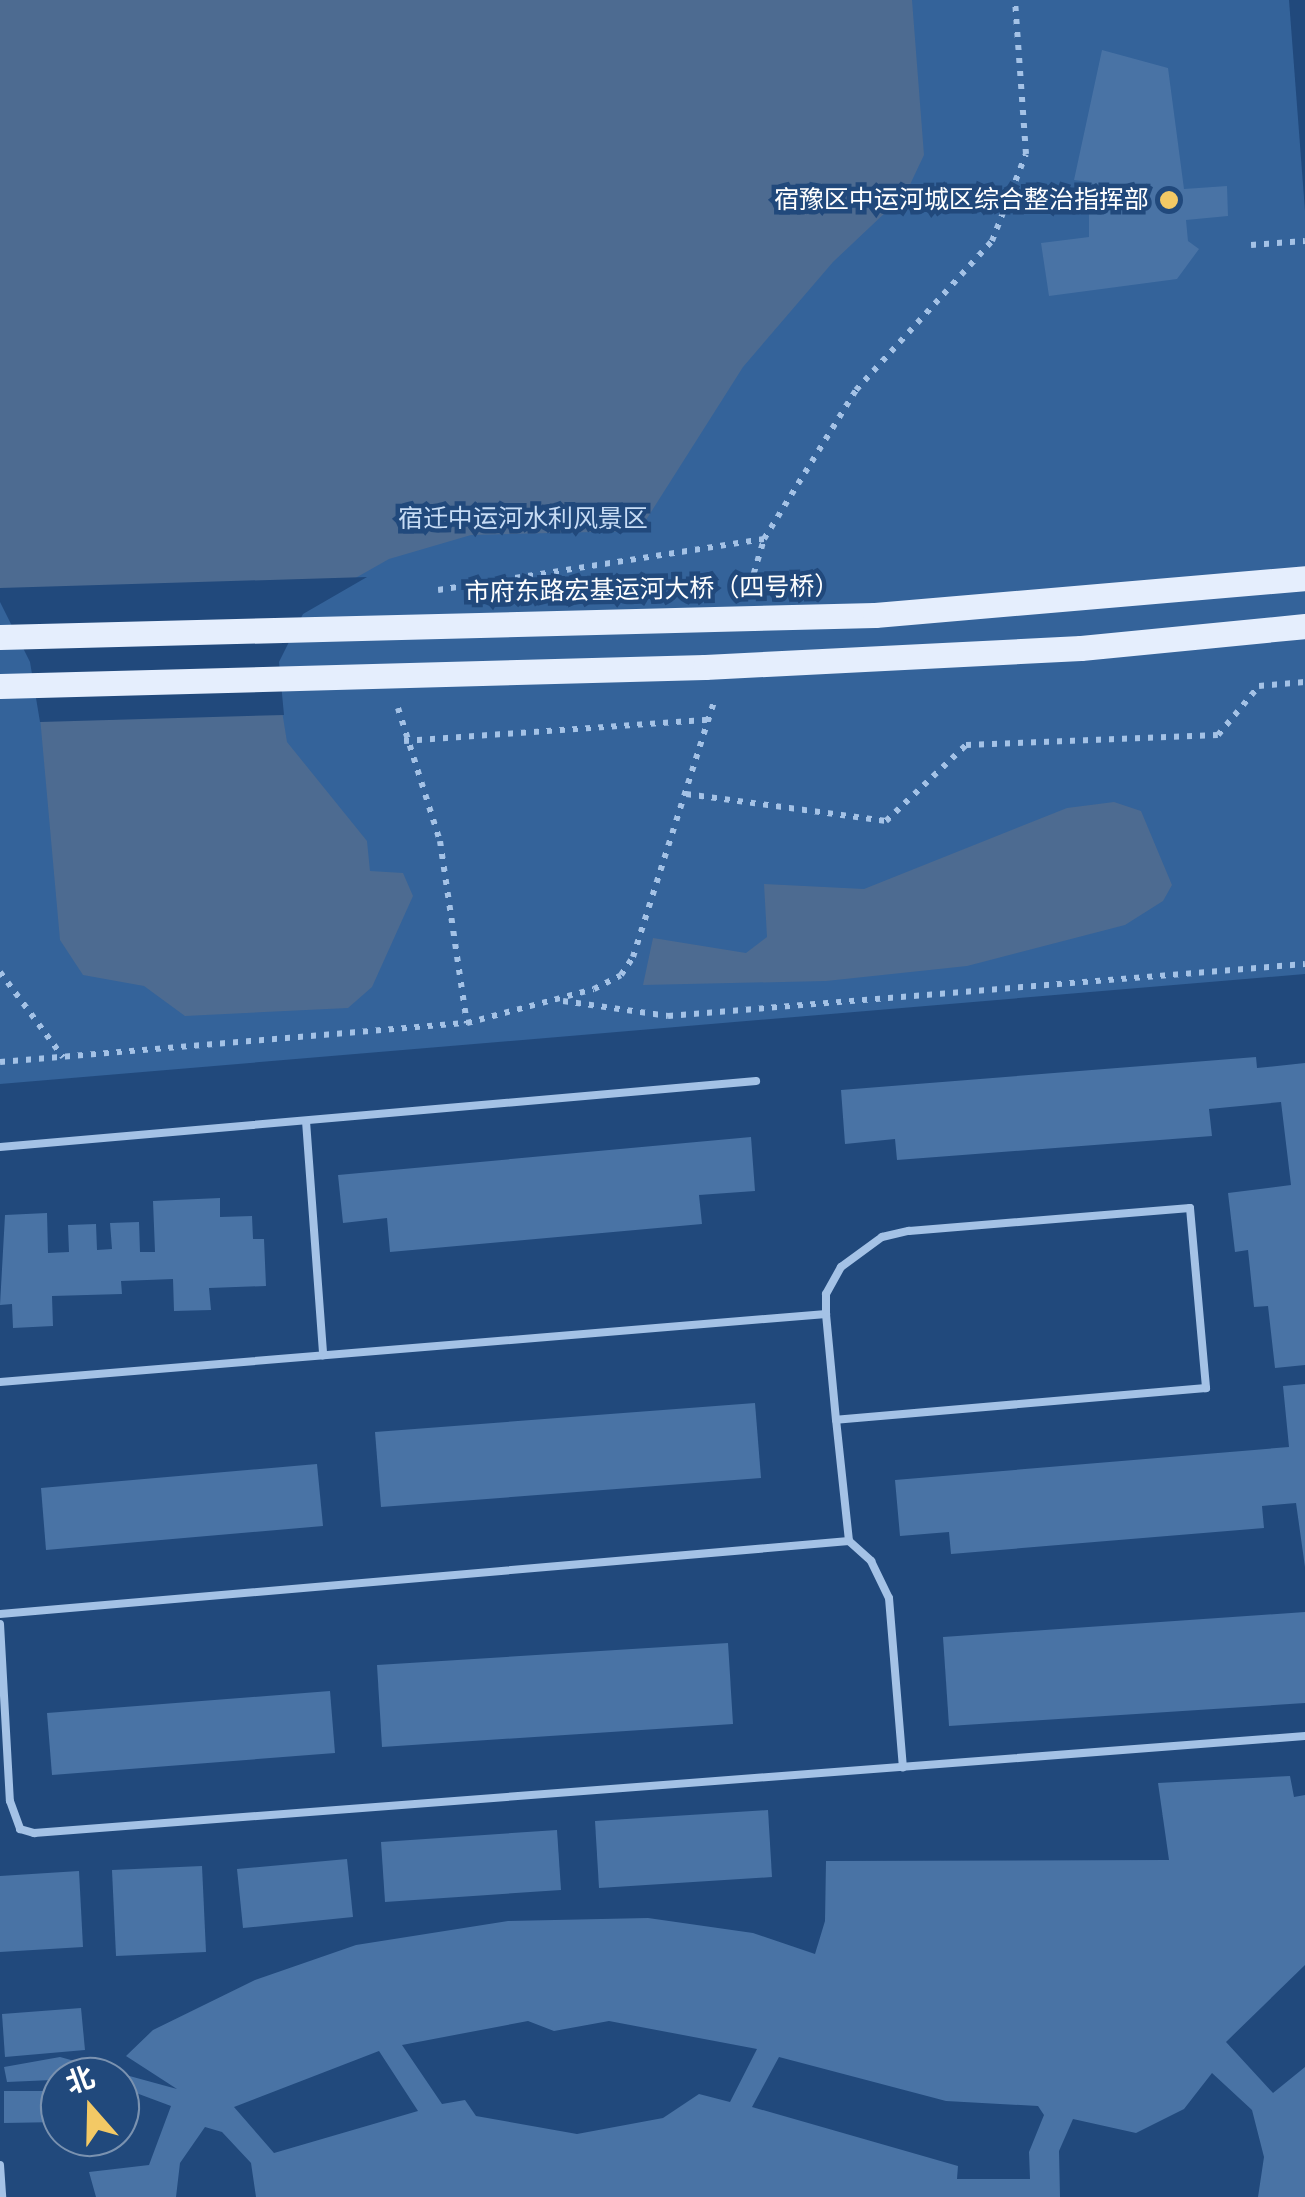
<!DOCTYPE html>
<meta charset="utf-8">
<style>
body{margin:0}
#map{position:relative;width:1305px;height:2197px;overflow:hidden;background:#21497c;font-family:Signika,"Noto Sans SC",sans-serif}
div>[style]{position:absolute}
.green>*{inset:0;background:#34639a}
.water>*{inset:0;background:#4d6b91}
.pier>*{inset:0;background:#21497c}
.building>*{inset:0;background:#4973a5}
.path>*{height:6px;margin-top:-3px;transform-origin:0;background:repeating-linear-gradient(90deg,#a4c2e6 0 5px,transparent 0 13px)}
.lane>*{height:8px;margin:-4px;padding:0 4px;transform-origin:4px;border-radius:4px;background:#a4c2e6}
.primary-bridge>*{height:25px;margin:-12.5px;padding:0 12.5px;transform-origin:12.5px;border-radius:12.5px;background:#e5eefd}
.dots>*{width:28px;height:28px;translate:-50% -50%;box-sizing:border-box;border:5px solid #21497c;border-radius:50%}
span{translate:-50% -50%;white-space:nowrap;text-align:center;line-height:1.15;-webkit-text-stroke:9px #21497c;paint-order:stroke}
.poi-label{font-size:25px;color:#fff}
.right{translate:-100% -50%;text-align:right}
.park-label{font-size:25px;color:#c7dcf5}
.street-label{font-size:25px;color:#fff}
.north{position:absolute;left:40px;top:2057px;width:100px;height:100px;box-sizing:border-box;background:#21497c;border:2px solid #7a92b0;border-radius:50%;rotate:340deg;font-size:28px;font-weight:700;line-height:40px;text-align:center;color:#fff}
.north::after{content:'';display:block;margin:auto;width:35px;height:45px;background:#f3c965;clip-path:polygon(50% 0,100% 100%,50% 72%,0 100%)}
</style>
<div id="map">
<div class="green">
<div style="clip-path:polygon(0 0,1289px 0,1305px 211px,1305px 974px,0 1084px)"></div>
</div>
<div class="water">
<div style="clip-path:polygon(0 0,912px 0,924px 155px,906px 193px,833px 262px,743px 367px,639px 531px,471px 535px,389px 559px,299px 610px,274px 661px,287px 742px,367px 841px,370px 871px,403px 873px,413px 896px,372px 987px,348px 1008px,185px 1016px,144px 986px,83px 975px,60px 940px,35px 661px,0 591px)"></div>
<div style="clip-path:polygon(1114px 802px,1141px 811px,1172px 885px,1163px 901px,1125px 925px,967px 966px,826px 981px,643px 985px,653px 938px,746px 953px,767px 937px,764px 884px,864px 889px,1067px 808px)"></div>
</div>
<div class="pier">
<div style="clip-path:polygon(367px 577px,303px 614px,279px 662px,284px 715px,40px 722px,30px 662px,0 602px,0 588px)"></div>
</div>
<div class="building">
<div style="clip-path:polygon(1102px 50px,1168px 68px,1184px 189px,1227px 186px,1228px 216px,1186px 220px,1188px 241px,1199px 249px,1177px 279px,1049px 296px,1041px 243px,1089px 237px,1089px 182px,1074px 180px)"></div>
<div style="clip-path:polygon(1256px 1057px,1257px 1068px,1305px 1063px,1305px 1365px,1275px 1368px,1268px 1306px,1254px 1307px,1248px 1250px,1235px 1252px,1228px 1193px,1291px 1185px,1281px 1102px,1209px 1109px,1212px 1136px,897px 1160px,895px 1139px,845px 1144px,841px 1090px)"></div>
<div style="clip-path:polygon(751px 1137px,755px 1191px,699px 1195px,702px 1224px,390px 1252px,387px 1218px,343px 1223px,338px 1175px)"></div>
<div style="clip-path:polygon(220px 1198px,220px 1217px,252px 1216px,253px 1239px,264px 1239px,266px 1286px,209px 1288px,211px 1310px,174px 1311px,173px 1279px,121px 1281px,122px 1294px,52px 1296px,53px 1326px,13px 1328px,12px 1304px,0 1305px,5px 1215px,47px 1213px,48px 1253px,69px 1252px,68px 1225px,96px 1224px,97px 1250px,112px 1249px,110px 1223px,139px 1222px,140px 1252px,155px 1252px,153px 1201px)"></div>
<div style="clip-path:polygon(1305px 1384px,1305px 1567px,1296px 1503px,1262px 1506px,1264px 1528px,951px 1554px,949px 1532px,900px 1536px,895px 1480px,1289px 1447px,1283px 1386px)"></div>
<div style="clip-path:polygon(755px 1403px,761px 1478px,381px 1507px,375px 1432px)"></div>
<div style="clip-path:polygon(317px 1464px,323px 1526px,46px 1550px,41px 1488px)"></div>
<div style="clip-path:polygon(1305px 1612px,1305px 1703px,949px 1726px,943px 1637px)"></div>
<div style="clip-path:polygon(728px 1643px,733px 1724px,382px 1747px,377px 1665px)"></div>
<div style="clip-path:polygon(330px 1691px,335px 1753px,52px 1775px,47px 1713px)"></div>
<div style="clip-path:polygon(evenodd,1290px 1776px,1294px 1797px,1305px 1795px,1305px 1965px,1226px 2042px,1273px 2093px,1305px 2067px,1305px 2197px,1258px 2197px,1264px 2157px,1252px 2110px,1212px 2073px,1184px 2109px,1136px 2133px,1073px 2119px,1059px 2151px,1060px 2197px,256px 2197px,251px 2163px,222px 2132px,205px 2127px,180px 2163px,176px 2197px,96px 2197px,89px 2172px,149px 2165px,171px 2106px,120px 2087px,120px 2077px,7px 2082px,4px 2067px,60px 2057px,177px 2089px,126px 2056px,153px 2030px,255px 1980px,356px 1945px,508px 1921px,648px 1918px,753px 1933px,815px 1954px,825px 1921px,826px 1861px,1169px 1860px,1158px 1783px,1290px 1776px,528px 2021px,554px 2031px,609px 2021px,757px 2049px,730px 2102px,699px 2094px,663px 2118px,577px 2134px,476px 2116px,465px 2100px,442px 2104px,402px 2045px,528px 2021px,1290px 1776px,379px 2051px,418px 2111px,274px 2153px,234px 2107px,379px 2051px,1290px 1776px,779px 2057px,946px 2101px,1038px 2106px,1044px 2115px,1029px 2152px,1030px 2179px,957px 2179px,958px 2166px,752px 2107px,779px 2057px)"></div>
<div style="clip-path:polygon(768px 1810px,772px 1877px,599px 1888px,595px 1821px)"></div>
<div style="clip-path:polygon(557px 1830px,561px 1890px,385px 1902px,381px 1842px)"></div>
<div style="clip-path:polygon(347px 1859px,353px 1917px,243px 1928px,237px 1869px)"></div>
<div style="clip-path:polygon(202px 1866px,206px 1952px,116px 1956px,112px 1870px)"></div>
<div style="clip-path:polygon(79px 1871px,83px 1947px,0 1952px,0 1876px)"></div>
<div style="clip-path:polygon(81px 2008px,85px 2050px,5px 2057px,2px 2014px)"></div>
<div style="clip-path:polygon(4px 2091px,60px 2091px,60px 2122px,4px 2123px)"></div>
</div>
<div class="path">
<div style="left:1251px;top:245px;width:54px;rotate:-4.2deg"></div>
<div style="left:750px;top:586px;width:49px;rotate:-73.4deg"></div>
<div style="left:764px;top:539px;width:175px;rotate:-58.3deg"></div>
<div style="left:856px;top:390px;width:202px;rotate:-47.6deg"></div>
<div style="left:992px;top:241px;width:93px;rotate:-68.7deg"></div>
<div style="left:1026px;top:154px;width:154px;rotate:-94.1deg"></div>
<div style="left:438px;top:590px;width:330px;rotate:-8.9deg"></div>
<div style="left:398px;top:708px;width:139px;rotate:72.5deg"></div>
<div style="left:440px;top:841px;width:184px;rotate:81.6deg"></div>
<div style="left:404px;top:741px;width:305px;rotate:-4deg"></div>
<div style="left:686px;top:794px;width:202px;rotate:7.7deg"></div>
<div style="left:886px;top:821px;width:110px;rotate:-43.5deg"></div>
<div style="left:966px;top:745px;width:252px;rotate:-2.3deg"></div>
<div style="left:1218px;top:735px;width:64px;rotate:-50.1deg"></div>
<div style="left:1259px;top:686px;width:46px;rotate:-5deg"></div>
<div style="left:0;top:972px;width:106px;rotate:53.5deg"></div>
<div style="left:563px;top:1001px;width:106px;rotate:8.1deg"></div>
<div style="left:668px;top:1016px;width:639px;rotate:-4.67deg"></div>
<div style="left:0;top:1062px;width:469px;rotate:-4.8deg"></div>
<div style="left:467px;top:1023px;width:131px;rotate:-15deg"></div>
<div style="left:594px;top:989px;width:30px;rotate:-27deg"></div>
<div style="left:621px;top:975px;width:22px;rotate:-56deg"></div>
<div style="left:633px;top:957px;width:272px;rotate:-72.4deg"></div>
</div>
<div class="lane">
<div style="left:306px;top:1121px;width:235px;rotate:85.8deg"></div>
<div style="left:0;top:1147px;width:759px;rotate:-4.99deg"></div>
<div style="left:0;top:1382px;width:829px;rotate:-4.71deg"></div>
<div style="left:849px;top:1541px;width:30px;rotate:42deg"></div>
<div style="left:871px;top:1561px;width:41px;rotate:64.1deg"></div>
<div style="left:889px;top:1598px;width:170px;rotate:85.3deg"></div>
<div style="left:0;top:1614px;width:852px;rotate:-4.91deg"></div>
<div style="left:849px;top:1541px;width:122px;rotate:-96.1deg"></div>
<div style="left:836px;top:1420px;width:106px;rotate:-95.4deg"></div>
<div style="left:826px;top:1314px;width:20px;rotate:-90deg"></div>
<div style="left:826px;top:1294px;width:31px;rotate:-61deg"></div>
<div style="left:841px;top:1267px;width:51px;rotate:-36.2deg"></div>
<div style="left:882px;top:1237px;width:28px;rotate:-13deg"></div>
<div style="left:909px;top:1231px;width:282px;rotate:-4.7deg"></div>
<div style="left:1190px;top:1208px;width:181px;rotate:84.9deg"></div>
<div style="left:1206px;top:1388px;width:371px;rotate:175.1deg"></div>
<div style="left:0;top:1624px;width:177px;rotate:86.8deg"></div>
<div style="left:10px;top:1801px;width:30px;rotate:70deg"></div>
<div style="left:20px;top:1829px;width:15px;rotate:16deg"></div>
<div style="left:34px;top:1833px;width:1275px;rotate:-4.36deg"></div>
<div style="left:0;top:2165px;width:32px;rotate:86deg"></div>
</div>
<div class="primary-bridge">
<div style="left:0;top:637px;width:875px;rotate:-1.44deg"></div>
<div style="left:875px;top:615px;width:432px;rotate:-4.9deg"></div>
<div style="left:0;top:686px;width:705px;rotate:-1.54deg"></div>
<div style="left:705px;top:667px;width:376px;rotate:-2.9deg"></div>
<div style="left:1081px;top:648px;width:225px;rotate:-5.6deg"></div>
</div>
<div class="dots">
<div style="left:1169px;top:200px;background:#f3c965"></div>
</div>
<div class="poi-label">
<span class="right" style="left:1149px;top:200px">宿豫区中运河城区综合整治指挥部</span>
</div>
<div class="park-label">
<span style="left:523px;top:519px">宿迁中运河水利风景区</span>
</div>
<div class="street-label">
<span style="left:652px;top:590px;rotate:-1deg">市府东路宏基运河大桥（四号桥）</span>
</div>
<div class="north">北</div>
</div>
